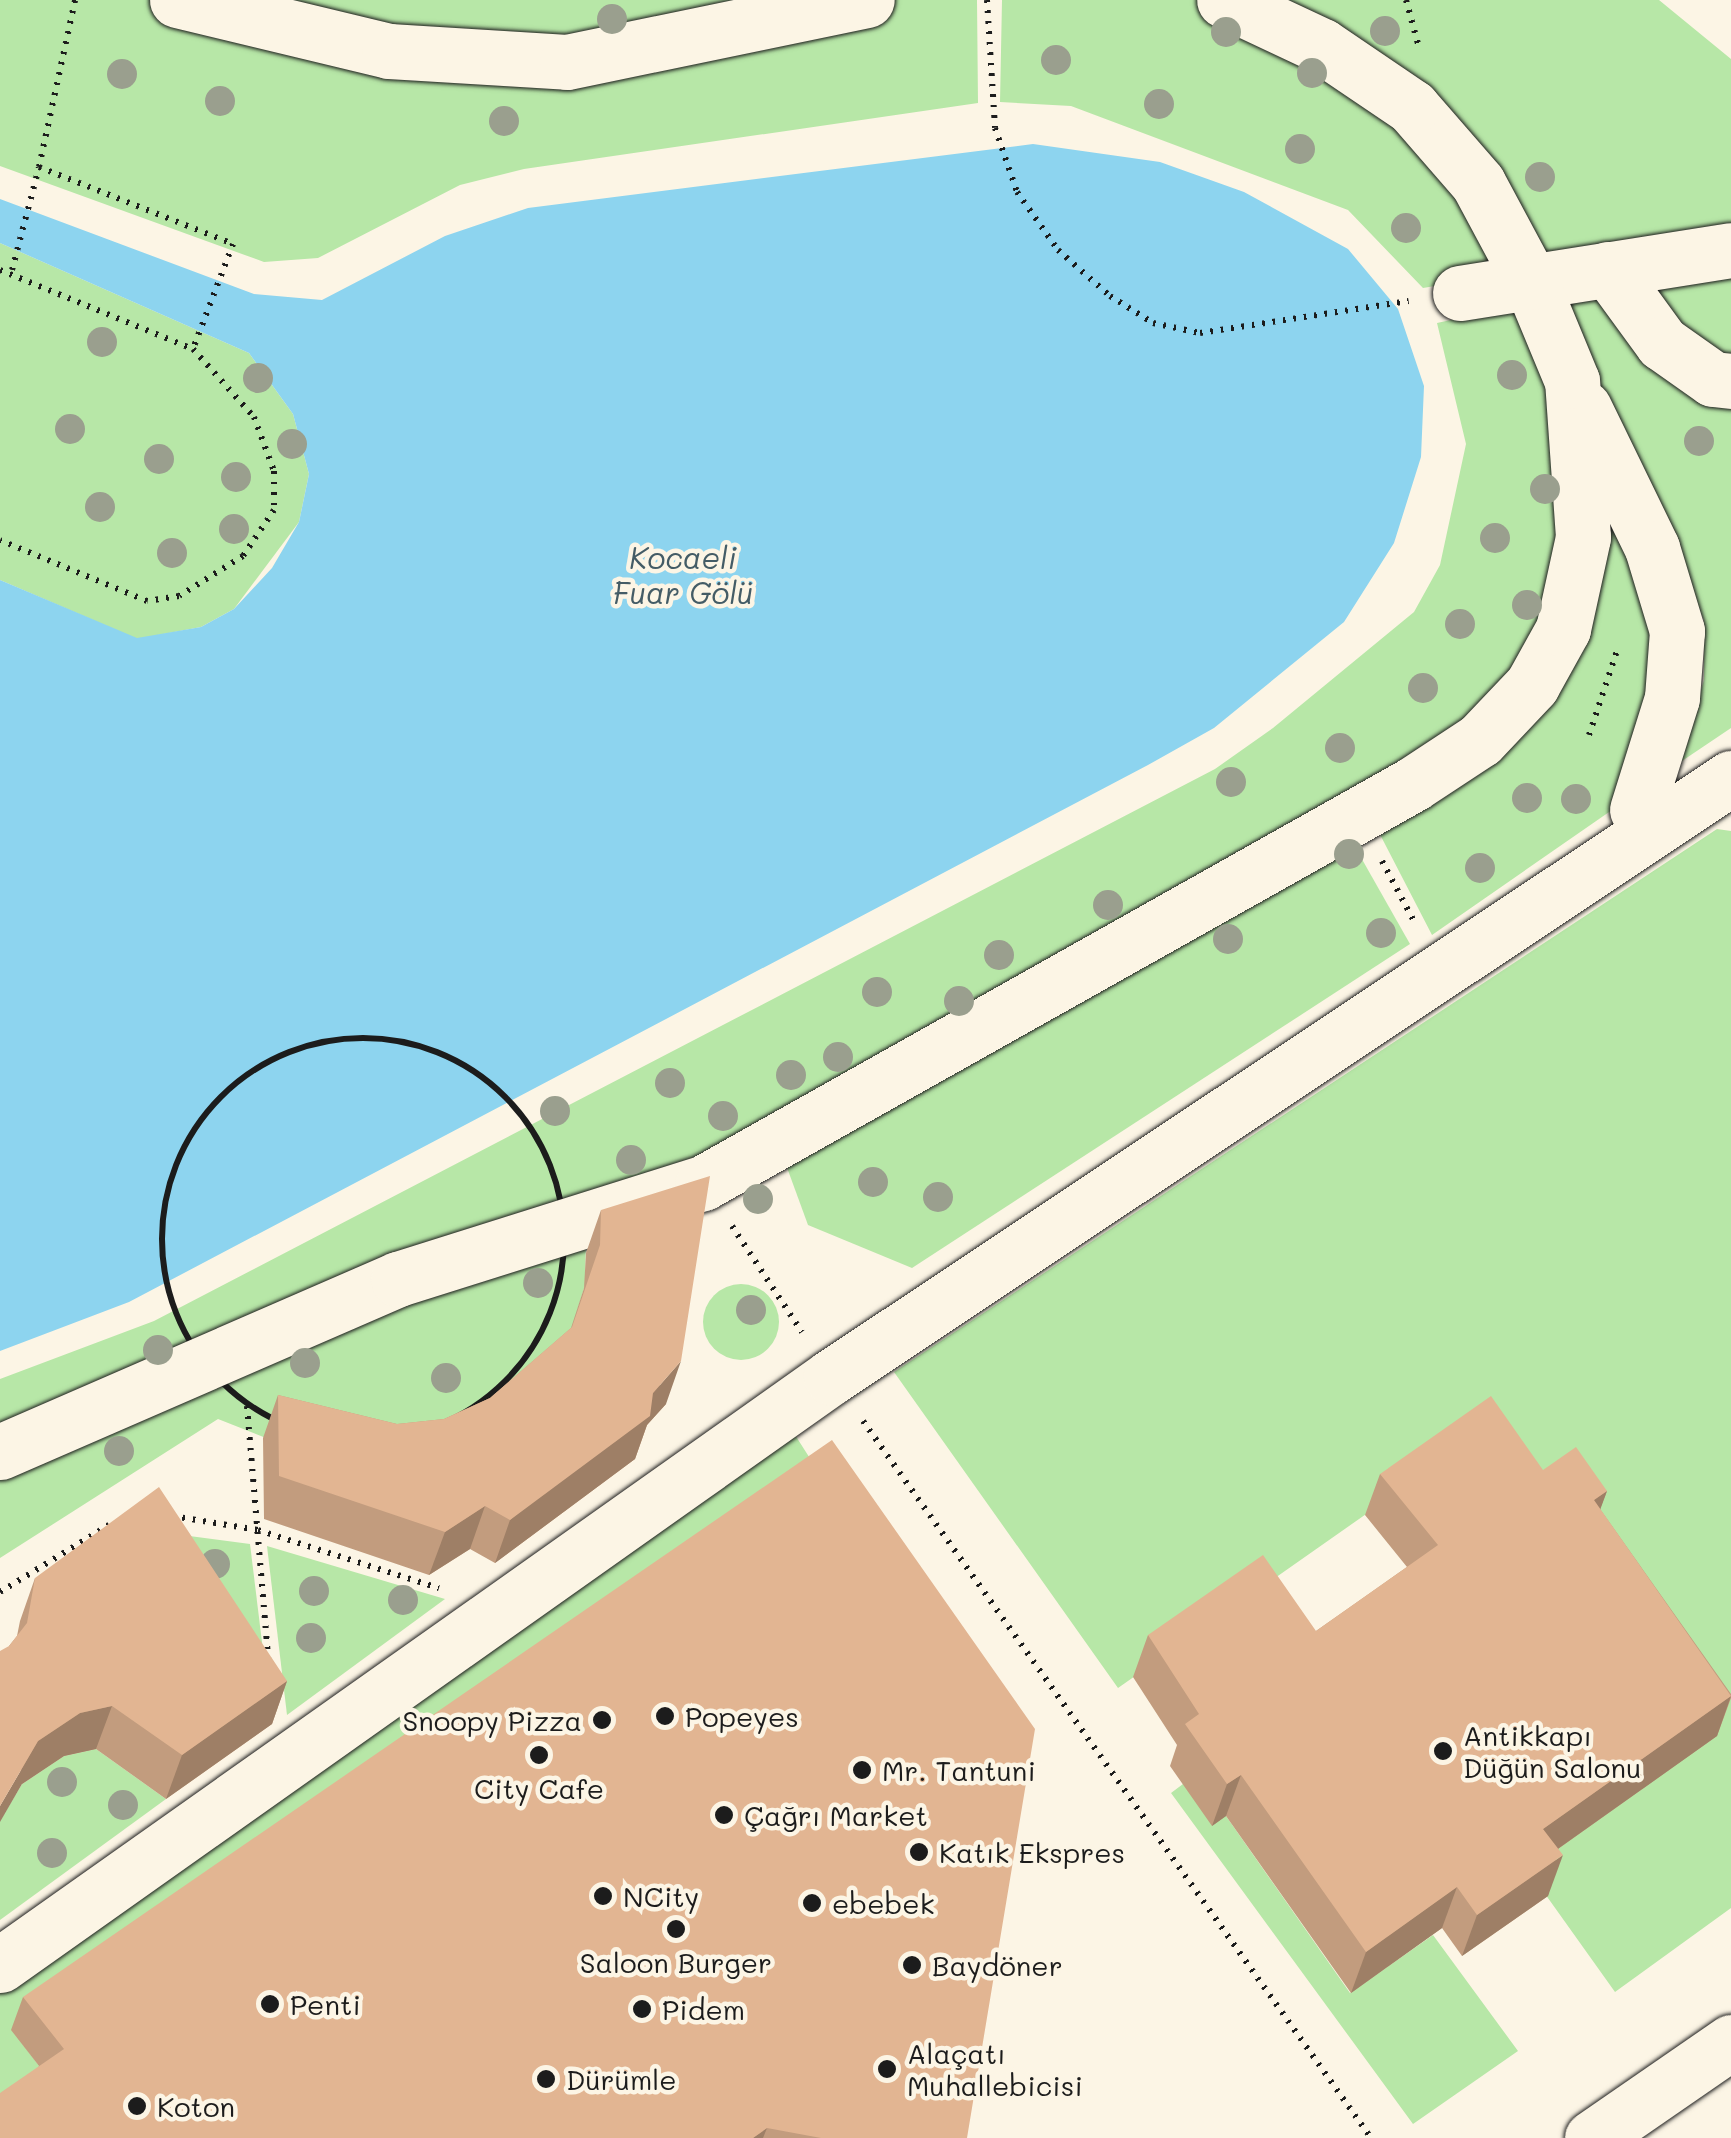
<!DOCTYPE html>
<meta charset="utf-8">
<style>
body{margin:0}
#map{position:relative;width:1731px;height:2138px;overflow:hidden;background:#fcf5e5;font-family:Mali,sans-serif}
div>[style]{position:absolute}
.green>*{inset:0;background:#b7e7a7}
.round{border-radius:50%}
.water>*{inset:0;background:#8dd4ef}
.path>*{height:6px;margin-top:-3px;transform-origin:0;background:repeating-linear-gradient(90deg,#1c1c1c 0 2.5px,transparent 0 10.5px)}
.path>.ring{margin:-3px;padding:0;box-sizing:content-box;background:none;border:6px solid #1c1c1c;border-radius:50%}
.roads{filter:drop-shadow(0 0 2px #1c1c1c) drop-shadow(0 0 2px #1c1c1c)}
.minor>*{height:55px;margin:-27.5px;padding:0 27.5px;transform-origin:27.5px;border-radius:27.5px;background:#fcf5e5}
.trees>*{width:30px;height:30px;margin:-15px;border-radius:50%;background:#9a9f8e}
.wall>*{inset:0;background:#c29c7e}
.shaded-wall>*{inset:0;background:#9e7f66}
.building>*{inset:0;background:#e2b592}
.dots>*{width:28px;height:28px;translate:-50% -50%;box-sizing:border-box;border:5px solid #fcf5e5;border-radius:50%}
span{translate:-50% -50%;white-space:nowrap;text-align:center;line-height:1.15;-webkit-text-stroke:9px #fcf5e5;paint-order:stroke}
.poi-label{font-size:28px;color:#1c1c1c}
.left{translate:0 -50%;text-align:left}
.right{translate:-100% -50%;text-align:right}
.water-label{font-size:30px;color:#445c66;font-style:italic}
</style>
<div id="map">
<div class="green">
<div style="clip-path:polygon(0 0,977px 0,978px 103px,524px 169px,460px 185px,318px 258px,264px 262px,0 166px)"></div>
<div style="clip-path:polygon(1002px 0,1659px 0,1731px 59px,1731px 236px,1423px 288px,1348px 210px,1071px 106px,1000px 102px)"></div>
<div style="clip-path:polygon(0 243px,249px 353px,293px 414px,309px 474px,299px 522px,234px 609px,201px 627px,137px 639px,0 580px)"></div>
<div style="clip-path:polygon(1731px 264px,1731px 728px,1679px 763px,1704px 680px,1704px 620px,1550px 291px)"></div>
<div style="clip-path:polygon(1524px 304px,1550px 364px,1570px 525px,1546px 624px,1468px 730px,767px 1133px,0 1436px,0 1379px,154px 1321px,1215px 769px,1273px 728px,1414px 612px,1440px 565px,1466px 444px,1437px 323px)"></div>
<div style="clip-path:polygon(1585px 432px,1666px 630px,1625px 801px,1432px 935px,1372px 819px,1548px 686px)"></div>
<div style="clip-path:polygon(1342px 824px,1410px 944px,912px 1268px,808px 1225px,778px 1143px)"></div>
<div style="clip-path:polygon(1717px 829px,1731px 831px,1731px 1908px,1615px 1992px,1528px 1870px,1476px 1437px,1118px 1688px,894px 1372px)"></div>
<div style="clip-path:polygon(586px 1237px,585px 1285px,568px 1341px,475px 1441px,281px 1444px,218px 1419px,0 1558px,0 1465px,196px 1380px)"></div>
<div class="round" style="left:703px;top:1284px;width:76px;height:76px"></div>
<div style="clip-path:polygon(788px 1424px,820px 1474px,12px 2030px,52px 2083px,0 2118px,0 1981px)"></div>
<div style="clip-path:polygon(144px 1530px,250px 1544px,272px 1724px)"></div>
<div style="clip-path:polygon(267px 1546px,445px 1599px,287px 1715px)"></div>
<div style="clip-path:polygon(96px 1749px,166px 1799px,0 1920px,0 1821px,22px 1784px,64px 1756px)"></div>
<div style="clip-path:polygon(1183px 1784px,1226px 1816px,1350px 1993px,1433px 1935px,1518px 2051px,1413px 2124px,1171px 1793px)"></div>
</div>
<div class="water">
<div style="clip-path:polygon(1033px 144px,1160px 162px,1244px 192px,1348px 249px,1398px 309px,1424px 386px,1421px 457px,1394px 543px,1344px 622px,1214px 728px,1148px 765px,129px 1302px,0 1351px,0 580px,137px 638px,201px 627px,234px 609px,272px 568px,299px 522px,309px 474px,293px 414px,249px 353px,0 243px,0 199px,254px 294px,322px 300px,445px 236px,528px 208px)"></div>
</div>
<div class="path">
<div style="left:987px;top:0;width:128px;rotate:86.4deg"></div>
<div style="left:995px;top:128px;width:68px;rotate:71deg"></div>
<div style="left:1017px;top:192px;width:71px;rotate:54.7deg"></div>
<div style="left:1058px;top:250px;width:69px;rotate:41.5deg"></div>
<div style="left:1110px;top:296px;width:51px;rotate:32.1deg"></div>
<div style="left:1153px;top:323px;width:48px;rotate:12deg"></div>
<div style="left:1200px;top:333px;width:211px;rotate:-8.7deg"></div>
<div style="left:1406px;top:0;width:46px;rotate:74.7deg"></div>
<div style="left:39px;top:167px;width:171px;rotate:-77.8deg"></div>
<div style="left:0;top:270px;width:209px;rotate:22.3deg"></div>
<div style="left:193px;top:349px;width:91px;rotate:48.1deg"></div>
<div style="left:254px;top:417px;width:58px;rotate:69.7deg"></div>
<div style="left:274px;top:471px;width:39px;rotate:90deg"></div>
<div style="left:274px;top:510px;width:55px;rotate:124deg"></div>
<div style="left:243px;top:556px;width:75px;rotate:148deg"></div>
<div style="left:179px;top:596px;width:32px;rotate:171deg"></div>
<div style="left:147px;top:601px;width:159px;rotate:-157.5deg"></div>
<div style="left:12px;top:270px;width:106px;rotate:-75.3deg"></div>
<div style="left:39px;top:167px;width:209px;rotate:21.6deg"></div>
<div style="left:233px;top:244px;width:112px;rotate:110.9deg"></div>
<div style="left:1589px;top:735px;width:89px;rotate:-71.6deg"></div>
<div style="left:1382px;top:861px;width:72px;rotate:62deg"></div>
<div class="ring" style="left:162px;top:1038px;width:396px;height:396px"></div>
<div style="left:732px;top:1226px;width:127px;rotate:56.6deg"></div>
<div style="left:247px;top:1406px;width:253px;rotate:85.2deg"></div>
<div style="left:863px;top:1421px;width:879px;rotate:54.68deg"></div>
<div style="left:172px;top:1516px;width:87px;rotate:9.2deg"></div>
<div style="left:258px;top:1530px;width:190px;rotate:17.8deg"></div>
<div style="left:0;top:1592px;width:128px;rotate:-31.6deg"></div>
</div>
<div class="roads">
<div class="minor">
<div style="left:177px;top:0;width:218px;rotate:13.5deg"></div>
<div style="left:389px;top:51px;width:178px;rotate:3.5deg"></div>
<div style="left:567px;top:62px;width:306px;rotate:-11.7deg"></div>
<div style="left:1608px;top:269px;width:92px;rotate:53.9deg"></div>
<div style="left:1662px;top:343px;width:62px;rotate:35.2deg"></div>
<div style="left:1713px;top:379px;width:18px;rotate:6deg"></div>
<div style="left:1460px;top:293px;width:274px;rotate:-9deg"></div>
<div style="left:1584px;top:408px;width:156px;rotate:64.1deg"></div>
<div style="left:1652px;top:548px;width:87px;rotate:73.2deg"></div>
<div style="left:1677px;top:631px;width:67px;rotate:94.3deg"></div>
<div style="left:1672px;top:698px;width:117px;rotate:107.4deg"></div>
<div style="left:0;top:1452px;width:434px;rotate:-23.5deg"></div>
<div style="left:398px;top:1279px;width:320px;rotate:-17.5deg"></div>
<div style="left:703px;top:1183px;width:814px;rotate:-29.33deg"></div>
<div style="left:1413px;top:784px;width:80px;rotate:-33.3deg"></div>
<div style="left:1480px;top:740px;width:76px;rotate:-46.6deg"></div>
<div style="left:1532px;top:685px;width:64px;rotate:-61deg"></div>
<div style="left:1563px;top:629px;width:94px;rotate:-77.7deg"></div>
<div style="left:1583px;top:537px;width:156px;rotate:-94deg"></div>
<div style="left:1572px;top:381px;width:107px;rotate:-112.5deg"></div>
<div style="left:1531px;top:282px;width:112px;rotate:-118.2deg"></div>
<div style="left:1478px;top:183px;width:101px;rotate:-131deg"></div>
<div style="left:1412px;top:107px;width:109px;rotate:-145.9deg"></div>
<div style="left:1322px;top:46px;width:108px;rotate:-154.9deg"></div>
<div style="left:0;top:1965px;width:1018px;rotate:-35.28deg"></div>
<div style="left:831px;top:1377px;width:1081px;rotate:-33.65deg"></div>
<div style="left:1592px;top:2138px;width:169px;rotate:-34.6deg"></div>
</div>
</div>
<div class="trees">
<div style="left:612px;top:19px"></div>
<div style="left:1385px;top:31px"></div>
<div style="left:1226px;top:32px"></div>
<div style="left:1056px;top:60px"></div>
<div style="left:1312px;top:73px"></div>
<div style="left:122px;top:74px"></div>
<div style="left:220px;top:101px"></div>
<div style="left:1159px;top:104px"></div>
<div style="left:504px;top:121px"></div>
<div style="left:1300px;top:149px"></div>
<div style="left:1540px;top:177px"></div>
<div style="left:1406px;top:228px"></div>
<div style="left:102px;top:342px"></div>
<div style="left:1512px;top:375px"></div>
<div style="left:258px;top:378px"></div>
<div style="left:70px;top:429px"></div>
<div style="left:1699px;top:441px"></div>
<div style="left:292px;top:444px"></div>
<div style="left:159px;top:459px"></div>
<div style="left:236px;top:477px"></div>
<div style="left:1545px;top:489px"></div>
<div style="left:100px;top:507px"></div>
<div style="left:234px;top:529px"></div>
<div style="left:1495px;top:538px"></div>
<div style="left:172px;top:553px"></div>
<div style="left:1527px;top:605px"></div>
<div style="left:1460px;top:624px"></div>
<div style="left:1423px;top:688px"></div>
<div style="left:1340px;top:748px"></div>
<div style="left:1231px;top:782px"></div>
<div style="left:1527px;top:798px"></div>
<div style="left:1576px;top:799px"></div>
<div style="left:1349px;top:854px"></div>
<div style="left:1480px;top:868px"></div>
<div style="left:1108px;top:905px"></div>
<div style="left:1381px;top:933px"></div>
<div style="left:1228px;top:939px"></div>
<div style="left:999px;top:955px"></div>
<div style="left:877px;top:992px"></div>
<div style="left:959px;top:1001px"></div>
<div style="left:838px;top:1057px"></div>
<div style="left:791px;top:1075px"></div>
<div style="left:670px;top:1083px"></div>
<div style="left:555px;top:1111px"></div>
<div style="left:723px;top:1116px"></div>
<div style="left:631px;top:1160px"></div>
<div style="left:873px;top:1182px"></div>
<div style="left:938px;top:1197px"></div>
<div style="left:758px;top:1199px"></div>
<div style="left:538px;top:1283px"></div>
<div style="left:751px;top:1310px"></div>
<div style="left:158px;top:1350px"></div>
<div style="left:305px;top:1363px"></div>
<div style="left:446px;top:1378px"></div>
<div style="left:119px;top:1451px"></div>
<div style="left:215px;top:1564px"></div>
<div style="left:314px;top:1591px"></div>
<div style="left:403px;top:1600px"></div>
<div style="left:311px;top:1638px"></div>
<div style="left:62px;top:1782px"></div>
<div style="left:123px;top:1805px"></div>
<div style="left:52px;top:1853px"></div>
</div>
<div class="wall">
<div style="clip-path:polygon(601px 1210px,666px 1404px,647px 1425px,635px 1459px,495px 1563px,470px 1549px,429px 1575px,264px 1519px,263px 1438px,278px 1395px,397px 1424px,444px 1419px,490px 1398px,571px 1328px,584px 1288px,586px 1253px)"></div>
<div style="clip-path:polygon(1543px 1470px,1607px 1491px,1600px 1509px,1731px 1694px,1731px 1698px,1717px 1736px,1558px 1849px,1548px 1896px,1462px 1956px,1442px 1928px,1351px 1993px,1226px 1816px,1212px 1826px,1170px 1766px,1177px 1745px,1133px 1677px,1148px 1635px,1316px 1631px,1407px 1567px,1365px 1515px,1380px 1474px)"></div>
<div style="clip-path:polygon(35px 1578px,287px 1681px,272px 1724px,166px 1799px,96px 1749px,64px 1756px,22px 1784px,9px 1646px,17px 1636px,20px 1621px)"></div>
<div style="clip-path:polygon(23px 1997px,967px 2138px,0 2138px,39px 2066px,11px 2030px)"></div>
</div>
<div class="shaded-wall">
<div style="clip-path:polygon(681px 1361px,666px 1404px,647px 1425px,635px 1459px,495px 1563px,510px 1520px,653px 1393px)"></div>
<div style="clip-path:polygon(1607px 1491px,1592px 1532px,1594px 1500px)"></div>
<div style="clip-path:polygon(485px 1506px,470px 1549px,429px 1575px,445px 1532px)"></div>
<div style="clip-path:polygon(287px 1681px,272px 1724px,166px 1799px,182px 1755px)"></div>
<div style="clip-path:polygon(1731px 1696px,1717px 1736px,1528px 1870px,1543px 1829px)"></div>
<div style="clip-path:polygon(112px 1706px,96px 1749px,64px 1756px,22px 1784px,0 1822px,0 1806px,38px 1741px,80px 1713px)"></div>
<div style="clip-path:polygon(1241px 1775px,1226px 1816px,1212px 1826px,1227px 1784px)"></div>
<div style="clip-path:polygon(1563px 1855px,1548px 1896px,1462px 1956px,1477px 1915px)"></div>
<div style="clip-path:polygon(1457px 1887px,1442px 1928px,1351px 1993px,1366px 1952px)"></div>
<div style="clip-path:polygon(767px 2128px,763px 2138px,753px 2138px)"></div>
</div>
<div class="building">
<div style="clip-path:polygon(710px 1176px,681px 1361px,653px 1393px,650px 1416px,510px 1520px,485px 1506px,445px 1532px,279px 1476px,278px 1395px,397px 1424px,444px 1419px,490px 1398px,572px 1327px,600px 1245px,601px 1210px)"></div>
<div style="clip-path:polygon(1491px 1396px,1543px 1470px,1576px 1447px,1607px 1491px,1594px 1500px,1731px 1696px,1543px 1829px,1563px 1855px,1477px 1915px,1457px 1887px,1366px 1952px,1241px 1775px,1227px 1784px,1185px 1724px,1199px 1714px,1148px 1635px,1263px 1555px,1316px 1631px,1438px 1545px,1380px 1474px)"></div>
<div style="clip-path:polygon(832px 1440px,1035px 1729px,967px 2138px,821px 2138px,767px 2128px,753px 2138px,0 2138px,0 2093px,64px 2049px,23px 1997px)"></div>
<div style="clip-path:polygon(159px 1487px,287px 1681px,182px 1755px,112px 1706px,80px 1713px,38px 1741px,0 1806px,0 1651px,9px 1646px,27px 1623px,35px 1578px)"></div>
</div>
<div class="dots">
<div style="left:665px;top:1716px;background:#1c1c1c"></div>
<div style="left:602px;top:1720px;background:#1c1c1c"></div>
<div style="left:1443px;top:1751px;background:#1c1c1c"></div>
<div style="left:539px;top:1755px;background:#1c1c1c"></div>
<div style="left:862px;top:1770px;background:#1c1c1c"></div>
<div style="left:724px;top:1815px;background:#1c1c1c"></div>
<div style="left:919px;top:1852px;background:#1c1c1c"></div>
<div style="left:603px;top:1896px;background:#1c1c1c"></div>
<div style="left:812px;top:1903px;background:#1c1c1c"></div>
<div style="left:676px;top:1929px;background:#1c1c1c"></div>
<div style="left:912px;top:1965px;background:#1c1c1c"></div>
<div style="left:270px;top:2004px;background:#1c1c1c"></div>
<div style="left:642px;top:2009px;background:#1c1c1c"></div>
<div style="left:887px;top:2069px;background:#1c1c1c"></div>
<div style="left:546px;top:2079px;background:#1c1c1c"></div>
<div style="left:137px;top:2106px;background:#1c1c1c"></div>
</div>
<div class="poi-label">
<span class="left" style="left:685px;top:1716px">Popeyes</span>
<span class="right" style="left:582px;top:1720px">Snoopy Pizza</span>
<span class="left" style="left:1463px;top:1751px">Antikkapı<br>Düğün Salonu</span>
<span class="left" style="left:882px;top:1770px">Mr. Tantuni</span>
<span style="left:539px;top:1788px">City Cafe</span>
<span class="left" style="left:744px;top:1815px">Çağrı Market</span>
<span class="left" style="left:939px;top:1852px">Katık Ekspres</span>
<span class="left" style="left:623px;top:1896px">NCity</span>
<span class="left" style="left:832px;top:1903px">ebebek</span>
<span style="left:676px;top:1962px">Saloon Burger</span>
<span class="left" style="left:932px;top:1965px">Baydöner</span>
<span class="left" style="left:290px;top:2004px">Penti</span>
<span class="left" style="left:662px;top:2009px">Pidem</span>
<span class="left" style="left:907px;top:2069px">Alaçatı<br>Muhallebicisi</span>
<span class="left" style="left:566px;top:2079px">Dürümle</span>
<span class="left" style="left:157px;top:2106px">Koton</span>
</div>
<div class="water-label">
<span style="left:683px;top:574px">Kocaeli<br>Fuar Gölü</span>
</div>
</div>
